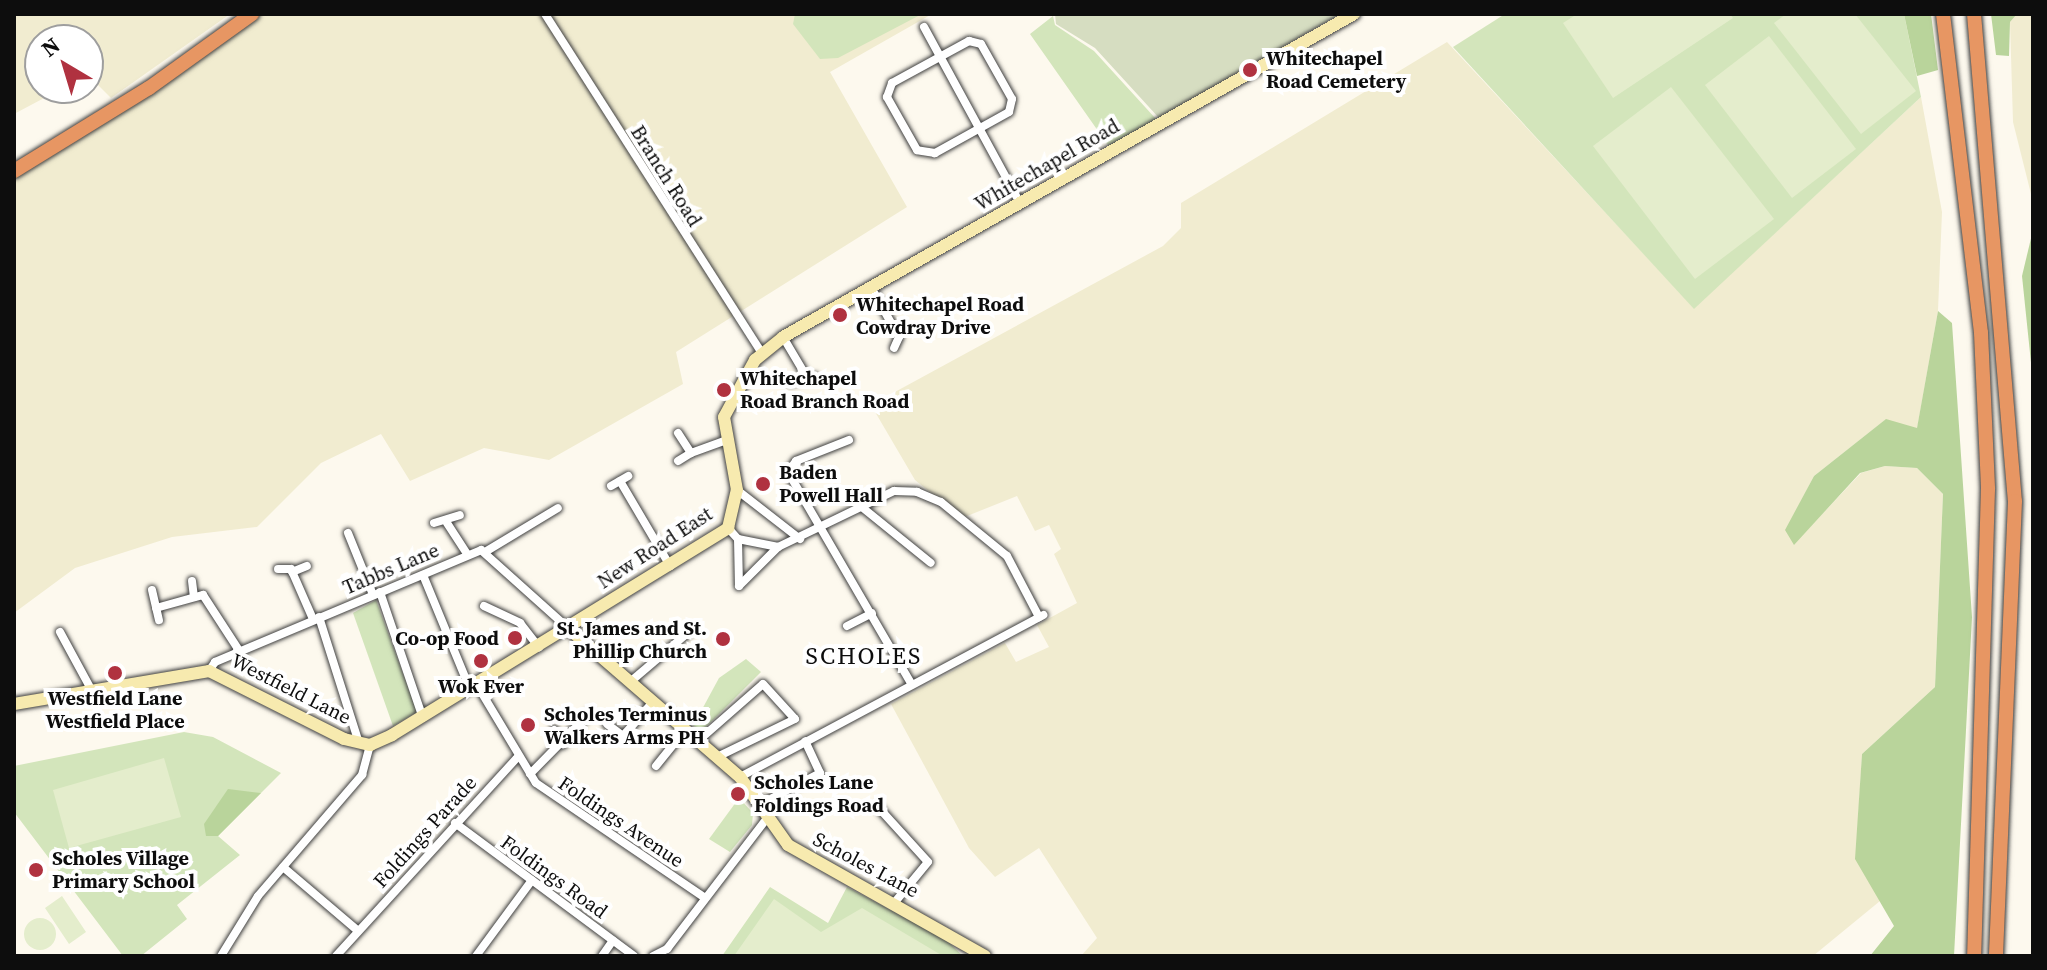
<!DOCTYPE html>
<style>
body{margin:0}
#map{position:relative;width:2047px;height:970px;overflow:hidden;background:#fdf9ee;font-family:"Source Serif 4",serif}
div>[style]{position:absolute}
.farmland>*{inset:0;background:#f1ecd0}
.green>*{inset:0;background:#d3e5bb}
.forest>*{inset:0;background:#b9d49b}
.cemetery>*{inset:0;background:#d6ddc1}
.pitch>*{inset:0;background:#e4edcc}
.round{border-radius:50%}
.roads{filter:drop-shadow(0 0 2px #404040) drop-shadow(0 0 2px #404040)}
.street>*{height:8px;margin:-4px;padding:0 4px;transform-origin:4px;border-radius:4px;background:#fff}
.secondary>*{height:12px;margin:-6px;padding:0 6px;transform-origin:6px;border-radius:6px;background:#f7eaaf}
.highway>*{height:14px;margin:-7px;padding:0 7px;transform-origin:7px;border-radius:7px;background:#e79663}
.dots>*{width:22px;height:22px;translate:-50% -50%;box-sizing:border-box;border:4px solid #fff;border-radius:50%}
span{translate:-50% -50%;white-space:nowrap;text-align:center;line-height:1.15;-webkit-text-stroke:8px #fff;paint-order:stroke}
.poi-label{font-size:20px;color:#0d0d0d;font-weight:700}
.left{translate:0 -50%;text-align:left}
.right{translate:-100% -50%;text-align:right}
.street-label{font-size:20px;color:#0d0d0d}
.quarter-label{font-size:24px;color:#0d0d0d;letter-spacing:2px}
.frame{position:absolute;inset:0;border:16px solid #0d0d0d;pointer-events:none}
.north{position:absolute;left:24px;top:24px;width:80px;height:80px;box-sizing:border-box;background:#fff;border:2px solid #9e9e9e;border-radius:50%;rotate:322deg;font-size:22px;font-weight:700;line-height:32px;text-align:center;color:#0d0d0d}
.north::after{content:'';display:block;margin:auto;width:28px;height:36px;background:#b03240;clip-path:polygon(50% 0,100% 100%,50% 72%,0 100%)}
</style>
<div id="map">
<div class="farmland">
<div style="clip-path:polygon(14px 14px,230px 14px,111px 98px,88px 75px,88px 40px,40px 40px,40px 88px,63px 88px,14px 114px)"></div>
<div style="clip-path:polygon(252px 14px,932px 14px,830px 72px,907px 207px,676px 352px,683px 384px,549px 460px,484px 448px,410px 481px,381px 434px,321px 463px,257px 527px,172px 537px,75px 568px,14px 613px,14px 171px)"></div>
<div style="clip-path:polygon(2017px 14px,2033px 14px,2033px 202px,2013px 122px,2010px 22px)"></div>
<div style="clip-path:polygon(1447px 42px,1694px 308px,1921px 97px,1942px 212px,1938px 311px,1917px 429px,1885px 420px,1814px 476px,1786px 530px,1794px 544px,1861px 473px,1885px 466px,1917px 468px,1943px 494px,1935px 687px,1862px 754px,1856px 858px,1880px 901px,1813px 956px,1081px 956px,1097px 938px,1039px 848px,995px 877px,969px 848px,891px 704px,1005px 643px,1016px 662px,1049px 647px,1037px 625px,1077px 603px,1054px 554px,1061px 549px,1049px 525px,1035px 531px,1017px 496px,962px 518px,915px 480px,871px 405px,1163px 246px,1181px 228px,1181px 203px)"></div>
</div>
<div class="green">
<div style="clip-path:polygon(795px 14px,922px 14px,838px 58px,820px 59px,793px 24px)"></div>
<div style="clip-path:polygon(1505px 14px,1904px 14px,1921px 97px,1694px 309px,1453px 47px)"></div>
<div style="clip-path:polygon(1053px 16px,1055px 25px,1094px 51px,1156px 119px,1110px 148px,1030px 34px)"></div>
<div style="clip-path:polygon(376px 600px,417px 712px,393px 726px,353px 613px)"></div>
<div style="clip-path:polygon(746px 659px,761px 672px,703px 730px,693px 726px,719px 678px)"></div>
<div style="clip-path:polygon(184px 732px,213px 737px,281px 773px,218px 836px,240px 855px,177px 905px,187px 919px,141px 956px,123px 956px,14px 812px,14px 766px)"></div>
<div style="clip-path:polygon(739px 798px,753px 813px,752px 825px,730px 852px,709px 839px)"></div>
<div style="clip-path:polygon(770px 887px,828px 923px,847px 887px,945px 939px,963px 956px,722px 956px)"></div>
</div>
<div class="forest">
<div style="clip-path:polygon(1904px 14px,1931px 14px,1938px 70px,1917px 76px)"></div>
<div style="clip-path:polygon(1991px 14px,2017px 14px,2010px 22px,2009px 56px,1996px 55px)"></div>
<div style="clip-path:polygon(2033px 230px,2033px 382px,2022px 276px)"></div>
<div style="clip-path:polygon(1938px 311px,1952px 323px,1972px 617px,1954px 956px,1870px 956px,1894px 926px,1855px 859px,1862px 754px,1935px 687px,1943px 494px,1917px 468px,1885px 466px,1860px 473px,1794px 545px,1785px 530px,1814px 476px,1886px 419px,1917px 428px)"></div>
<div style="clip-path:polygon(228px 789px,261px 793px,218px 836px,206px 836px,204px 824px)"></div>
</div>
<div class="cemetery">
<div style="clip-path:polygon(1055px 14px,1340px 14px,1159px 118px,1095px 48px,1056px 24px)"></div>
</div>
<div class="pitch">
<div style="clip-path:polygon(1577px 14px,1730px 14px,1733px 18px,1613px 98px,1563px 23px)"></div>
<div style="clip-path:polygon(1786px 14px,1855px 14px,1916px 91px,1861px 134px,1774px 23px)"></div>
<div style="clip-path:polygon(1769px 36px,1856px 149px,1792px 198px,1705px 85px)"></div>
<div style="clip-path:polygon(1671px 87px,1774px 219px,1695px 279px,1593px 146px)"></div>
<div style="clip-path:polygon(164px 758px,181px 817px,69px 848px,53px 790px)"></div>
<div style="clip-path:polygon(62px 896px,86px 932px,69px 944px,45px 908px)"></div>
<div style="clip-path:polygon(774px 899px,821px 932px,862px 908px,943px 956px,734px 956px)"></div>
<div class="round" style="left:24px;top:918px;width:32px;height:32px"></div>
</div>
<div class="roads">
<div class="street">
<div style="left:545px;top:14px;width:403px;rotate:57.4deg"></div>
<div style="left:924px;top:27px;width:200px;rotate:61.4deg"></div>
<div style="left:969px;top:41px;width:12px;rotate:14deg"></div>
<div style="left:981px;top:44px;width:63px;rotate:60.6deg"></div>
<div style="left:1012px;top:99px;width:13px;rotate:103deg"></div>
<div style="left:1009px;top:112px;width:85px;rotate:151deg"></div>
<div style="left:935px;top:153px;width:18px;rotate:-171deg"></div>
<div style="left:917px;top:150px;width:61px;rotate:-119.5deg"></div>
<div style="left:887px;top:97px;width:15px;rotate:-70deg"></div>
<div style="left:892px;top:83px;width:88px;rotate:-28.6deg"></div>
<div style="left:872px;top:289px;width:55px;rotate:60.6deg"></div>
<div style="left:899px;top:337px;width:12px;rotate:114deg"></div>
<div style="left:783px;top:337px;width:43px;rotate:59.3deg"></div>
<div style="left:790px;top:382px;width:25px;rotate:-12deg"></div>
<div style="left:678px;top:433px;width:24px;rotate:57deg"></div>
<div style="left:691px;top:453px;width:38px;rotate:-20deg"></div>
<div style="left:849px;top:440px;width:57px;rotate:158.4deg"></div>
<div style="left:796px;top:461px;width:14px;rotate:126deg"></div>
<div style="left:788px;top:472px;width:246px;rotate:59.8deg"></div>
<div style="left:678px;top:461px;width:15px;rotate:-32deg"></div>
<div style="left:620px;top:481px;width:99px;rotate:59.5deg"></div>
<div style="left:611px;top:486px;width:20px;rotate:-30deg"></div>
<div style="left:737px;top:490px;width:80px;rotate:37.9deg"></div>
<div style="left:863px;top:508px;width:87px;rotate:39deg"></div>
<div style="left:434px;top:523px;width:27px;rotate:-17deg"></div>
<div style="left:447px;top:523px;width:38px;rotate:57deg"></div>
<div style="left:728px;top:528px;width:15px;rotate:48deg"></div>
<div style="left:738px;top:539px;width:41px;rotate:11.3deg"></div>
<div style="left:348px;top:533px;width:67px;rotate:68deg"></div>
<div style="left:738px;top:539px;width:47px;rotate:88.8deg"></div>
<div style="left:485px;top:552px;width:85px;rotate:-31.1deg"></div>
<div style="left:278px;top:569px;width:13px"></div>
<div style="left:291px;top:569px;width:55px;rotate:66.3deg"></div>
<div style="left:292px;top:572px;width:16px;rotate:-22deg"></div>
<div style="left:423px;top:575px;width:123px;rotate:67.6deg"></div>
<div style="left:192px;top:581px;width:16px;rotate:83deg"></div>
<div style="left:739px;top:586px;width:55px;rotate:-45deg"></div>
<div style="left:778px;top:547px;width:129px;rotate:-25.8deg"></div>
<div style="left:894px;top:491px;width:23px;rotate:2deg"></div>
<div style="left:917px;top:492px;width:26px;rotate:23deg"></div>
<div style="left:941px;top:502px;width:85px;rotate:39.3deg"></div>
<div style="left:1007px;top:556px;width:69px;rotate:62.3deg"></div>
<div style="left:152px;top:590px;width:31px;rotate:77deg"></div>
<div style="left:380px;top:592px;width:133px;rotate:71.2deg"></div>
<div style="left:484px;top:606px;width:40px;rotate:25deg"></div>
<div style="left:520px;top:623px;width:31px;rotate:52deg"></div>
<div style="left:156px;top:608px;width:49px;rotate:-15.5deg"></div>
<div style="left:203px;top:595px;width:68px;rotate:57deg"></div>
<div style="left:319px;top:617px;width:132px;rotate:72.4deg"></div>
<div style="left:847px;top:626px;width:28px;rotate:-27deg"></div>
<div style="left:60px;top:632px;width:65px;rotate:61.5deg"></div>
<div style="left:209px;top:671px;width:11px;rotate:-56deg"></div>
<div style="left:215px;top:662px;width:289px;rotate:-22.8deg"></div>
<div style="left:481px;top:550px;width:118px;rotate:41.9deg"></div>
<div style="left:630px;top:682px;width:79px;rotate:-40.4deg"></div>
<div style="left:477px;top:685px;width:114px;rotate:59deg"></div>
<div style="left:536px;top:783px;width:203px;rotate:34.2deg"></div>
<div style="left:607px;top:724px;width:20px;rotate:37deg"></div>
<div style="left:623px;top:736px;width:45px;rotate:-48.6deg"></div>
<div style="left:554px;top:730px;width:17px;rotate:57deg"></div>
<div style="left:698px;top:741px;width:86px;rotate:-41.2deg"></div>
<div style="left:763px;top:684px;width:47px;rotate:47.6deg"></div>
<div style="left:795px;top:719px;width:87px;rotate:154deg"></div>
<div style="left:656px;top:766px;width:46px;rotate:-51.1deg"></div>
<div style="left:530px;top:774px;width:86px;rotate:-45.5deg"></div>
<div style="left:740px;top:777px;width:344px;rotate:-28.1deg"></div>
<div style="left:759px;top:805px;width:69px;rotate:-27.7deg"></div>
<div style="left:820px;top:773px;width:35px;rotate:-115deg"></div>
<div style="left:878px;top:807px;width:74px;rotate:47.7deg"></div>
<div style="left:928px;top:862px;width:52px;rotate:129.5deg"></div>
<div style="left:455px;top:823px;width:223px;rotate:36.6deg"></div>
<div style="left:283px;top:867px;width:97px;rotate:40.4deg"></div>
<div style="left:221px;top:956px;width:70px;rotate:-58.3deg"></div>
<div style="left:258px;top:896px;width:160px;rotate:-49.3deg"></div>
<div style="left:362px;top:775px;width:31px;rotate:-75deg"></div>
<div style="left:336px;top:956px;width:270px;rotate:-47.6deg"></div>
<div style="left:476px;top:956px;width:94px;rotate:-53.6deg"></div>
<div style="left:602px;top:956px;width:19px;rotate:-55deg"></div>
<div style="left:653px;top:956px;width:16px;rotate:-27deg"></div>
<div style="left:667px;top:949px;width:166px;rotate:-52.6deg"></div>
</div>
<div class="secondary">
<div style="left:569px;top:629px;width:226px;rotate:40.9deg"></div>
<div style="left:740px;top:777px;width:83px;rotate:54.8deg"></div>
<div style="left:788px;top:845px;width:226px;rotate:29.4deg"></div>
<div style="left:14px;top:704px;width:198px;rotate:-9.6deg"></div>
<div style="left:209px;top:671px;width:151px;rotate:26.7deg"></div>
<div style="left:344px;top:739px;width:27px;rotate:13deg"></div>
<div style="left:370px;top:745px;width:24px;rotate:-24deg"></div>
<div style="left:392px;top:735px;width:395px;rotate:-31.6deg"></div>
<div style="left:728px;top:528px;width:39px;rotate:-77deg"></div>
<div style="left:737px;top:490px;width:74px;rotate:-100.1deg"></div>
<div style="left:724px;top:417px;width:65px;rotate:-61.5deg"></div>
<div style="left:755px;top:360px;width:36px;rotate:-39deg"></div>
<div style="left:783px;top:337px;width:656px;rotate:-29.5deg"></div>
</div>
<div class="highway">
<div style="left:1943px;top:14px;width:321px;rotate:83.2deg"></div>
<div style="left:1981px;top:333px;width:156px;rotate:87.4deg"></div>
<div style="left:1988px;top:489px;width:467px;rotate:91.7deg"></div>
<div style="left:1974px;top:14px;width:489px;rotate:85.2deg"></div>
<div style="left:2015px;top:501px;width:455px;rotate:92.4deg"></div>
<div style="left:14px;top:171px;width:158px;rotate:-31.6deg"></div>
<div style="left:149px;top:88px;width:127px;rotate:-35.7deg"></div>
</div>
</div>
<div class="dots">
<div style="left:1250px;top:70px;background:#b03240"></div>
<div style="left:840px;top:315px;background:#b03240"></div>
<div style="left:724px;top:390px;background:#b03240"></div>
<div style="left:763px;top:484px;background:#b03240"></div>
<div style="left:515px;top:638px;background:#b03240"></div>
<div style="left:723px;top:639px;background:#b03240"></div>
<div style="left:481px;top:661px;background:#b03240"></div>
<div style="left:115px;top:673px;background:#b03240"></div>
<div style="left:528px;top:725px;background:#b03240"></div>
<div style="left:738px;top:794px;background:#b03240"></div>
<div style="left:36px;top:870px;background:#b03240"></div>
</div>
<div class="poi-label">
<span class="left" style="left:1266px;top:70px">Whitechapel<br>Road Cemetery</span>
<span class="left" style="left:856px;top:316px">Whitechapel Road<br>Cowdray Drive</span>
<span class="left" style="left:740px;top:390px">Whitechapel<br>Road Branch Road</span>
<span class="left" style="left:779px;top:484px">Baden<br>Powell Hall</span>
<span class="right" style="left:707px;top:640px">St. James and St.<br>Phillip Church</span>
<span class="right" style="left:499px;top:638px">Co-op Food</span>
<span style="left:481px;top:686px">Wok Ever</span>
<span style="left:115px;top:710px">Westfield Lane<br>Westfield Place</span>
<span class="left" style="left:544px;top:726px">Scholes Terminus<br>Walkers Arms PH</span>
<span class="left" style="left:754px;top:794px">Scholes Lane<br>Foldings Road</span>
<span class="left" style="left:52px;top:870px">Scholes Village<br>Primary School</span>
</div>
<div class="street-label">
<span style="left:1047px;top:165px;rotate:-30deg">Whitechapel Road</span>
<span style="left:666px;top:176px;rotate:58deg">Branch Road</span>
<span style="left:655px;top:548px;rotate:-33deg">New Road East</span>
<span style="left:391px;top:569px;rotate:-23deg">Tabbs Lane</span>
<span style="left:291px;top:689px;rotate:27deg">Westfield Lane</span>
<span style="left:621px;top:822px;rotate:34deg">Foldings Avenue</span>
<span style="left:425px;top:832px;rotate:-48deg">Foldings Parade</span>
<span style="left:866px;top:865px;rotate:28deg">Scholes Lane</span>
<span style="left:554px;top:877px;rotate:36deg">Foldings Road</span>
</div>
<div class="quarter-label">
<span style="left:864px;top:656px">SCHOLES</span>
</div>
<div class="frame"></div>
<div class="north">N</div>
</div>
